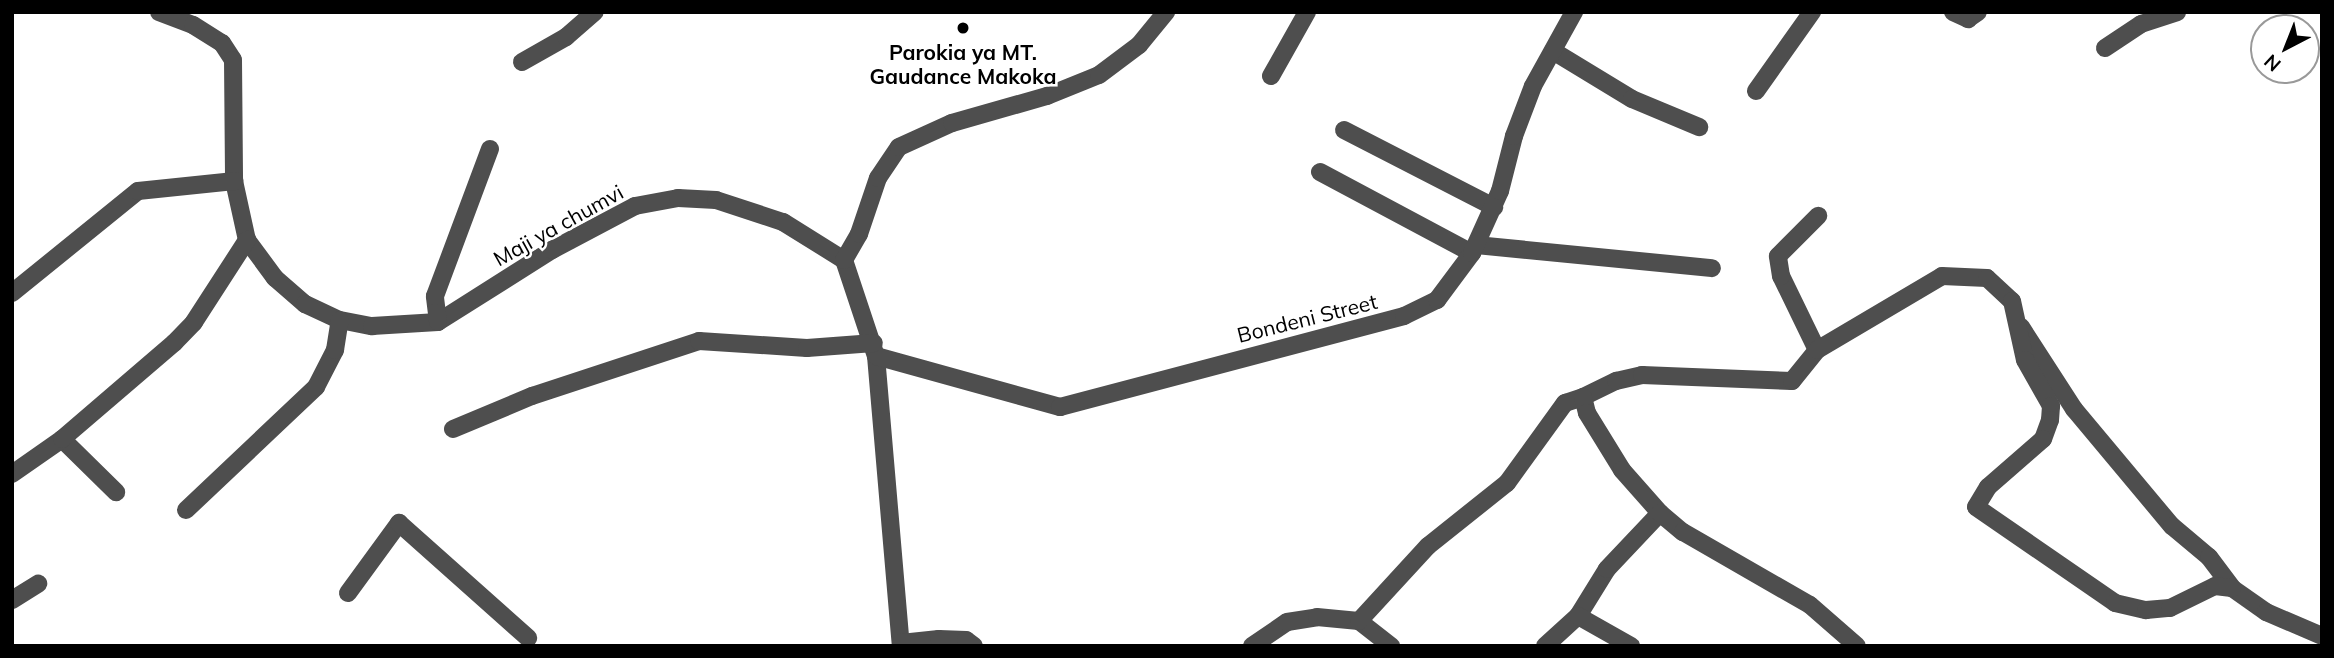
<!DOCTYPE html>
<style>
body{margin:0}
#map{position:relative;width:2334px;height:658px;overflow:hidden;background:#fff;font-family:Mulish,sans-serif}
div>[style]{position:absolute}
.minor>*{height:18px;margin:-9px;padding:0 9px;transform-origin:9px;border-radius:9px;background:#4e4e4e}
.dots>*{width:19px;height:19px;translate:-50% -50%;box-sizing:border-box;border:4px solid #fff;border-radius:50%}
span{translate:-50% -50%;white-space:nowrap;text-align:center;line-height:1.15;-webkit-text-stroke:5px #fff;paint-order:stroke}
.poi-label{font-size:21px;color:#000;font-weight:700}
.street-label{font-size:21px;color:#000}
.frame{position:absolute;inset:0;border:14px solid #000;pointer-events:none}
.north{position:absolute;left:2250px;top:14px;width:70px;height:70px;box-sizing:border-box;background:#fff;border:2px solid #999;border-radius:50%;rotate:222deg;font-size:19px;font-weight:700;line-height:28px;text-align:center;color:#000}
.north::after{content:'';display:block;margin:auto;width:24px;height:32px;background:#000;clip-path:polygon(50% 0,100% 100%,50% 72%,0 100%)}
</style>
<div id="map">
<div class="minor">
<div style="left:159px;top:12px;width:36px;rotate:21deg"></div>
<div style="left:193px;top:25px;width:34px;rotate:32deg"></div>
<div style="left:222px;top:43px;width:20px;rotate:57deg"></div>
<div style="left:233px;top:60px;width:121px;rotate:89.5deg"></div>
<div style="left:234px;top:181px;width:60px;rotate:77.6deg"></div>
<div style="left:247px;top:240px;width:47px;rotate:53.6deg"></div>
<div style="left:275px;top:278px;width:40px;rotate:41deg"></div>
<div style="left:305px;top:304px;width:38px;rotate:25deg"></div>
<div style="left:340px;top:320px;width:33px;rotate:11deg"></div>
<div style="left:372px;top:326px;width:66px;rotate:-3.5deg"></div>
<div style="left:438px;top:322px;width:135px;rotate:-32.3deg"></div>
<div style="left:552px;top:250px;width:94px;rotate:-27.9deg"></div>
<div style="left:635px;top:206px;width:44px;rotate:-10.5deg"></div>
<div style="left:678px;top:198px;width:38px;rotate:3deg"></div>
<div style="left:716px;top:200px;width:71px;rotate:18.2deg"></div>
<div style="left:783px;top:222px;width:72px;rotate:31.9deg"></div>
<div style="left:844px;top:260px;width:101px;rotate:71.6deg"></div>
<div style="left:876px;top:356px;width:291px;rotate:85.1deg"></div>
<div style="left:1953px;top:12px;width:17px;rotate:25deg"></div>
<div style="left:1968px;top:19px;width:12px;rotate:-35deg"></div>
<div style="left:2105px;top:48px;width:43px;rotate:-33.7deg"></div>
<div style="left:2141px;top:24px;width:38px;rotate:-18deg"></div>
<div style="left:1553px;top:51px;width:92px;rotate:31.3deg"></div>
<div style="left:1632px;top:99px;width:73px;rotate:22.7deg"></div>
<div style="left:522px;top:62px;width:51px;rotate:-29.6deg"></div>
<div style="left:566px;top:37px;width:38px;rotate:-41deg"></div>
<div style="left:1271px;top:76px;width:73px;rotate:-60.6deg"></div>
<div style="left:1756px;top:91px;width:97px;rotate:-54.7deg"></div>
<div style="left:1344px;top:130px;width:169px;rotate:27.2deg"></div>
<div style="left:1320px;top:172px;width:172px;rotate:28.1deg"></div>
<div style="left:1476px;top:245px;width:237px;rotate:5.6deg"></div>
<div style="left:844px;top:260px;width:30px;rotate:-60deg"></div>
<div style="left:859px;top:234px;width:59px;rotate:-71.3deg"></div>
<div style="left:878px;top:178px;width:37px;rotate:-56deg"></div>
<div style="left:899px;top:147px;width:58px;rotate:-24.4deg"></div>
<div style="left:952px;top:123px;width:99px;rotate:-15.9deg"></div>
<div style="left:1047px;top:96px;width:56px;rotate:-22deg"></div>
<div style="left:1099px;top:75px;width:50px;rotate:-36.9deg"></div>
<div style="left:1139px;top:45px;width:43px;rotate:-50.7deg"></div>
<div style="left:12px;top:293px;width:162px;rotate:-39deg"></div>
<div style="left:138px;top:191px;width:97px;rotate:-5.9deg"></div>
<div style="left:438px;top:322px;width:26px;rotate:-97deg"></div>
<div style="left:435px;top:296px;width:157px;rotate:-69.5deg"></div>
<div style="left:2021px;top:327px;width:98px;rotate:57.1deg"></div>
<div style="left:2074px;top:409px;width:153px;rotate:50.1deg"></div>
<div style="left:2172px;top:526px;width:48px;rotate:40deg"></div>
<div style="left:2209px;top:557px;width:39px;rotate:53deg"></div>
<div style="left:2232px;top:588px;width:42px;rotate:35.2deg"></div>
<div style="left:2266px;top:612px;width:61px;rotate:23.2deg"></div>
<div style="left:1817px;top:350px;width:82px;rotate:-115.9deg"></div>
<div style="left:1781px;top:276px;width:20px;rotate:-99deg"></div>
<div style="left:1778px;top:256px;width:57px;rotate:-45deg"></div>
<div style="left:876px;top:356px;width:191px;rotate:15.5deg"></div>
<div style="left:1060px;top:407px;width:356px;rotate:-14.8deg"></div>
<div style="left:1404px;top:316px;width:37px;rotate:-26deg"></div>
<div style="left:1437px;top:300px;width:59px;rotate:-53.3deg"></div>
<div style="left:1472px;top:253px;width:68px;rotate:-65.7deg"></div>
<div style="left:1500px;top:191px;width:57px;rotate:-75.7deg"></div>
<div style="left:1514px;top:136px;width:53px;rotate:-69.2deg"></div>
<div style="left:1533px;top:86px;width:85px;rotate:-61deg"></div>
<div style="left:1583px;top:397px;width:37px;rotate:-26deg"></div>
<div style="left:1616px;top:381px;width:27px;rotate:-13deg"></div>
<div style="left:1642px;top:375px;width:150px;rotate:2.3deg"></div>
<div style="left:1792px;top:381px;width:40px;rotate:-51deg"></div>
<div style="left:1817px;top:350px;width:145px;rotate:-30.6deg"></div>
<div style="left:1942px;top:276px;width:45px;rotate:2.5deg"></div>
<div style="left:1987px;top:278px;width:34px;rotate:43deg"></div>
<div style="left:2012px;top:301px;width:60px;rotate:77.6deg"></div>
<div style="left:2025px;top:360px;width:53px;rotate:60.5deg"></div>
<div style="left:2051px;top:406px;width:14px;rotate:94deg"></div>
<div style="left:2050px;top:420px;width:20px;rotate:110deg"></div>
<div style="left:2043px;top:439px;width:73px;rotate:138.9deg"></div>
<div style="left:1988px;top:487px;width:23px;rotate:121deg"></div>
<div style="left:1976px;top:507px;width:169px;rotate:34.6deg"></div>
<div style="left:2115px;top:603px;width:32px;rotate:13deg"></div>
<div style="left:2146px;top:610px;width:24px;rotate:-5deg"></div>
<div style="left:2170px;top:608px;width:50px;rotate:-26.1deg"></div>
<div style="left:2215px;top:586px;width:17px;rotate:7deg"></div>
<div style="left:453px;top:429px;width:86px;rotate:-22.7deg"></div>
<div style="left:532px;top:396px;width:176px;rotate:-18.2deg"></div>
<div style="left:699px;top:341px;width:108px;rotate:3.7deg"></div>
<div style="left:807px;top:348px;width:67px;rotate:-4.3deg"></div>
<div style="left:62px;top:439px;width:76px;rotate:44.5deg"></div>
<div style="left:12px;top:474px;width:61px;rotate:-35deg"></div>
<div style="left:62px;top:439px;width:148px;rotate:-40.6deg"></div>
<div style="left:174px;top:343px;width:29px;rotate:-46deg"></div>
<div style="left:194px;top:322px;width:98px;rotate:-57.1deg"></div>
<div style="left:186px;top:510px;width:179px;rotate:-43.4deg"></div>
<div style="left:316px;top:387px;width:42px;rotate:-62.8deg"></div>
<div style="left:335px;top:350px;width:30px;rotate:-81deg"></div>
<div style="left:348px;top:593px;width:87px;rotate:-53.9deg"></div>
<div style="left:399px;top:523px;width:173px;rotate:41.7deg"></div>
<div style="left:12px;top:600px;width:31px;rotate:-32deg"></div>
<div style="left:1578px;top:616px;width:55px;rotate:-58.3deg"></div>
<div style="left:1607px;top:569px;width:77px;rotate:-46.6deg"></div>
<div style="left:1359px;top:621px;width:41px;rotate:38deg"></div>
<div style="left:901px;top:643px;width:38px;rotate:-6deg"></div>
<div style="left:939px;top:639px;width:27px;rotate:2deg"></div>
<div style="left:966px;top:640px;width:10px;rotate:37deg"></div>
<div style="left:1252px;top:646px;width:42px;rotate:-34.4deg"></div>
<div style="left:1287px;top:622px;width:30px;rotate:-9deg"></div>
<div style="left:1317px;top:617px;width:42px;rotate:5.4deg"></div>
<div style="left:1359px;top:621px;width:102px;rotate:-47.4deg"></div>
<div style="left:1428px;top:546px;width:101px;rotate:-38.6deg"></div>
<div style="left:1507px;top:483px;width:99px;rotate:-54.1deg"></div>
<div style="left:1565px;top:403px;width:19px;rotate:-18deg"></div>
<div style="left:1583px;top:397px;width:16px;rotate:76deg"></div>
<div style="left:1587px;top:413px;width:67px;rotate:58.4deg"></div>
<div style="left:1622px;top:470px;width:57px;rotate:48.5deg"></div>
<div style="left:1660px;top:513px;width:30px;rotate:40deg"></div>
<div style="left:1683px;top:532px;width:146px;rotate:29.9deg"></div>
<div style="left:1810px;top:605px;width:62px;rotate:41.1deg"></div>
<div style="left:1545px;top:646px;width:45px;rotate:-42.3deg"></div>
<div style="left:1578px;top:616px;width:61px;rotate:29.5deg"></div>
</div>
<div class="dots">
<div style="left:963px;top:28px;background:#000"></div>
</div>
<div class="poi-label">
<span style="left:963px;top:64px">Parokia ya MT.<br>Gaudance Makoka</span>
</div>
<div class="street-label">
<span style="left:558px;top:225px;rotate:-29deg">Maji ya chumvi</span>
<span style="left:1307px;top:318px;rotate:-14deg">Bondeni Street</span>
</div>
<div class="frame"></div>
<div class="north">N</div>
</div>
